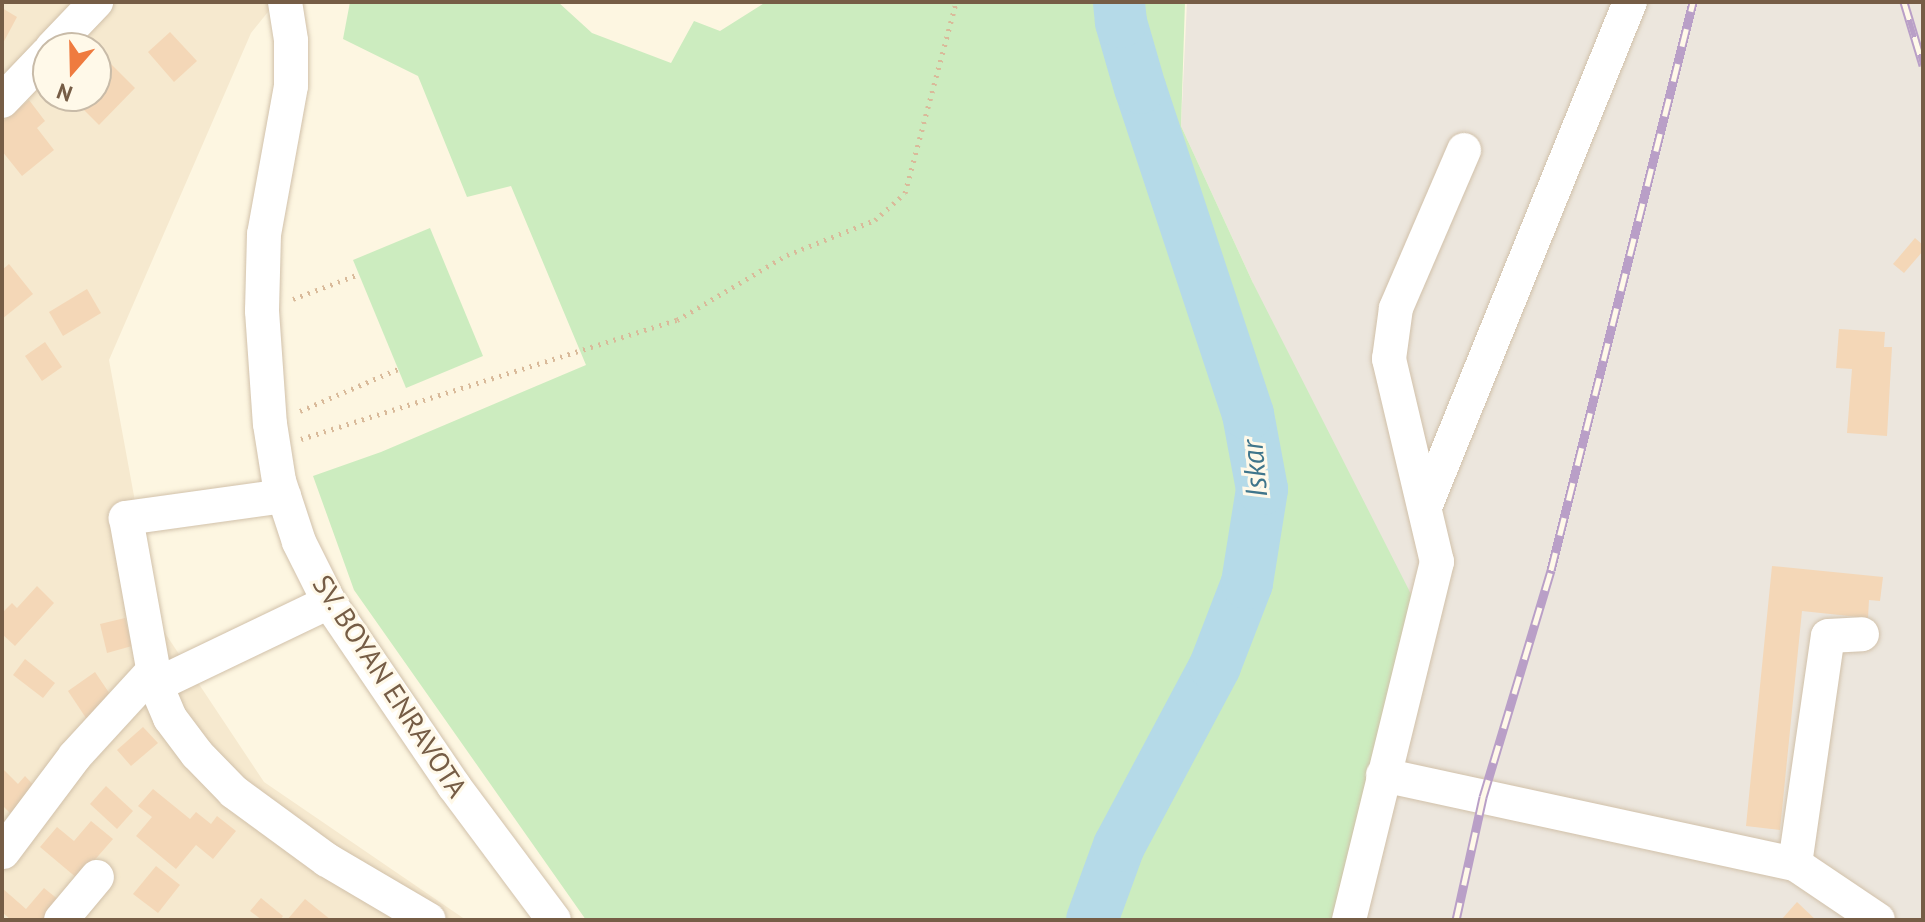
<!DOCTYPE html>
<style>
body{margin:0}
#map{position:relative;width:1925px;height:922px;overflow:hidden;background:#fdf6e1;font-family:"PT Sans",sans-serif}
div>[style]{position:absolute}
.residential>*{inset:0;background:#f6e9cf}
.industrial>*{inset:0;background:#ece6dd}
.green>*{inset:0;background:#ccecbf}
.river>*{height:52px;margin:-26px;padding:0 26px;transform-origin:26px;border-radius:26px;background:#b5dae8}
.building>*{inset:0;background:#f4d7b7}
.path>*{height:5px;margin-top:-2.5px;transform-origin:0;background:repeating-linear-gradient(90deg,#d9ba9a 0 2px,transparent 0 8px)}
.roads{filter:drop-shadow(0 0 2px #d1c1aa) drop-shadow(0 0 2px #d1c1aa)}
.minor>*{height:34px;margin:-17px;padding:0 17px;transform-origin:17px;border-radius:17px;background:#fff}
.rail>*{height:9px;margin-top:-4.5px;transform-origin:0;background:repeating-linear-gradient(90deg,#fff9e9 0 18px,#b99fc7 0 36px);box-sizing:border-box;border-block:2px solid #b99fc7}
span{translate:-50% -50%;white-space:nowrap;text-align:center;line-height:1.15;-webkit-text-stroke:6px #fff9e9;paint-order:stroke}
.street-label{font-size:28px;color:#765d46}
.water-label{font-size:30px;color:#3f758b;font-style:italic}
.frame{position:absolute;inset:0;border:4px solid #765d46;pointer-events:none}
.north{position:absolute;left:32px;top:32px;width:80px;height:80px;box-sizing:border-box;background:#fff9e9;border:2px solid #c8bba8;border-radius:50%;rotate:200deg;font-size:22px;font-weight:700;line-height:32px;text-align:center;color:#765d46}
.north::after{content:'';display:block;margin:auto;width:28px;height:36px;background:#ef7b3f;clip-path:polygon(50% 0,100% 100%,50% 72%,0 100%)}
</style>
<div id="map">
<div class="residential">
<div style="clip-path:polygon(evenodd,2px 2px,276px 2px,251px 33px,109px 360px,157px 621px,264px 782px,466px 920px,2px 920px,2px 2px,48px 48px,96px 48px,96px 96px,48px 96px,48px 48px)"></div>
</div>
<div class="industrial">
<div style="clip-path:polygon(1187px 2px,1923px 2px,1923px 920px,1248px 920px,1253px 283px,1181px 126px)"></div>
</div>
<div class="green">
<div style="clip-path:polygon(350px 2px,558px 2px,592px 33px,671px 63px,694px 21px,720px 31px,766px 2px,1185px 2px,1181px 126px,1253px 283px,1415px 602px,1335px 920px,586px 920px,354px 590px,313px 476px,381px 452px,586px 365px,511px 186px,467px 197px,418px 76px,343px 39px)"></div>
<div style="clip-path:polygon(430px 228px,483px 356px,406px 388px,353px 260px)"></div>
</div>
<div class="river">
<div style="left:1092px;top:920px;width:79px;rotate:-70deg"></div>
<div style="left:1119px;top:846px;width:204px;rotate:-61.9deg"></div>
<div style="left:1215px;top:666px;width:89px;rotate:-68.9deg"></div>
<div style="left:1247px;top:583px;width:95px;rotate:-80.9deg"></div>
<div style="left:1262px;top:489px;width:76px;rotate:-100.6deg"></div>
<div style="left:1248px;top:414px;width:343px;rotate:-108.3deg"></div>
<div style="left:1140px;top:88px;width:69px;rotate:-106.1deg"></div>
<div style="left:1121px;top:22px;width:20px;rotate:-96deg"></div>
</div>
<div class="building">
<div style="clip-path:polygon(2px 8px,17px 17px,2px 45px)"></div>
<div style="clip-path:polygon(170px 32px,197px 61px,174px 82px,148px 52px)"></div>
<div style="clip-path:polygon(96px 49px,135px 88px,99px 125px,70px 96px,96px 96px)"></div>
<div style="clip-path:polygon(29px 100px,45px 121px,37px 128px,54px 150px,22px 176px,2px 151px,2px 122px)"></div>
<div style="clip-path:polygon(1915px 238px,1923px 245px,1923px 251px,1904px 273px,1893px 264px)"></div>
<div style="clip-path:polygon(9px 264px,33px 294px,2px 319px,2px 270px)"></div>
<div style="clip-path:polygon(87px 289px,101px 313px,63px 336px,49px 312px)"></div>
<div style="clip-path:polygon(1839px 329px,1885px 332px,1884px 347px,1892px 347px,1887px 436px,1847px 433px,1852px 369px,1836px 368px)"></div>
<div style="clip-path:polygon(45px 342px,62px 367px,42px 381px,25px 356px)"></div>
<div style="clip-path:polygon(1772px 566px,1883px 577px,1880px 601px,1869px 600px,1868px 618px,1802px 611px,1780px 830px,1746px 826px)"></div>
<div style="clip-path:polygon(37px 586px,54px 603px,15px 646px,2px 634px,2px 613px,12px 603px,17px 608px)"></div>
<div style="clip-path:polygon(125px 618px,132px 646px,107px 653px,100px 624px)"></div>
<div style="clip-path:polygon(25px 659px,55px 683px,43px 698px,13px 675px)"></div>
<div style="clip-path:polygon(95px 672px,118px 706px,90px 724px,68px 691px)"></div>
<div style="clip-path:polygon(143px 727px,158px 743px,131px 766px,117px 750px)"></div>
<div style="clip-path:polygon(2px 768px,18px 784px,25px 776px,40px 792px,14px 817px,2px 805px)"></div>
<div style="clip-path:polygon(106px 786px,133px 811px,117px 829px,90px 804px)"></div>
<div style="clip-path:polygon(153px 789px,190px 819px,196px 812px,211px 824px,217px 816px,236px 831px,213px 859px,196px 845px,176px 869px,136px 836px,152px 817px,138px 806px)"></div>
<div style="clip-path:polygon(91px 821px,113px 839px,78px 879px,40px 847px,57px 827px,74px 841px)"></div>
<div style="clip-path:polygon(156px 866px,180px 885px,158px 913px,133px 894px)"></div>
<div style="clip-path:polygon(2px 888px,26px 909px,44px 888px,60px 901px,44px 920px,11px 920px,2px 912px)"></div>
<div style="clip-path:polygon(261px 898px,283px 916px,280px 920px,262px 920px,250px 911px)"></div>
<div style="clip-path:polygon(305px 899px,331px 920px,287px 920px)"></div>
<div style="clip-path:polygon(1797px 902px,1816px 920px,1781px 920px)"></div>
</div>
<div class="path">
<div style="left:293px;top:299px;width:71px;rotate:-20.7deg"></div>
<div style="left:300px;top:411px;width:107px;rotate:-23.2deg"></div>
<div style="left:301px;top:439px;width:394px;rotate:-17.6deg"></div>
<div style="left:677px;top:320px;width:128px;rotate:-30.6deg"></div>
<div style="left:787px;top:255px;width:95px;rotate:-21.7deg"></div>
<div style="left:875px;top:220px;width:40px;rotate:-42deg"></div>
<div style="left:905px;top:193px;width:198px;rotate:-75deg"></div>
</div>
<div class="roads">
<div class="minor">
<div style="left:285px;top:2px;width:39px;rotate:81deg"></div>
<div style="left:291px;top:41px;width:45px;rotate:90deg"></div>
<div style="left:291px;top:86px;width:150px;rotate:100.3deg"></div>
<div style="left:264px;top:234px;width:77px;rotate:91.5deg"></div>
<div style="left:262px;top:311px;width:113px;rotate:86deg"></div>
<div style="left:270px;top:424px;width:58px;rotate:81deg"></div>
<div style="left:279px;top:481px;width:64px;rotate:71.8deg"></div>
<div style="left:299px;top:542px;width:67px;rotate:63.4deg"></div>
<div style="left:329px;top:602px;width:222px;rotate:55.8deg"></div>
<div style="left:454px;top:786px;width:167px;rotate:53.3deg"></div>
<div style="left:52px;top:48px;width:64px;rotate:-46.3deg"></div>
<div style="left:2px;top:101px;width:66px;rotate:-46.2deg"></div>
<div style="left:284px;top:496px;width:160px;rotate:172.1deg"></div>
<div style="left:126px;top:518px;width:170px;rotate:79.8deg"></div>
<div style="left:156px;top:685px;width:36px;rotate:67deg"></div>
<div style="left:170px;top:718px;width:45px;rotate:53.1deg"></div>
<div style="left:197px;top:754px;width:53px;rotate:45.8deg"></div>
<div style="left:234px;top:792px;width:115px;rotate:36.2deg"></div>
<div style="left:327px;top:860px;width:118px;rotate:30.5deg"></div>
<div style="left:1425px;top:507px;width:545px;rotate:-67.91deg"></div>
<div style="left:156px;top:685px;width:192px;rotate:-25.6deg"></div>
<div style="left:1383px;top:775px;width:422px;rotate:12.2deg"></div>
<div style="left:1795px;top:864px;width:100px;rotate:34deg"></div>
<div style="left:3px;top:852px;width:120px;rotate:-53.1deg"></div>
<div style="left:75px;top:756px;width:115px;rotate:-47.5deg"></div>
<div style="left:1795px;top:864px;width:230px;rotate:-81.8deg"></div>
<div style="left:1828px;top:636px;width:34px;rotate:-3deg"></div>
<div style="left:61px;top:920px;width:56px;rotate:-50.1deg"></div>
<div style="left:1349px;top:920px;width:369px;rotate:-76.2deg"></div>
<div style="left:1437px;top:562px;width:209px;rotate:-103.3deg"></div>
<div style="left:1389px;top:359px;width:51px;rotate:-82.2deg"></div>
<div style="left:1396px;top:308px;width:172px;rotate:-66.7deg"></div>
</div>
</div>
<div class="rail">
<div style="left:1904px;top:2px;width:66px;rotate:73.2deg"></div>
<div style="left:1456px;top:920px;width:126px;rotate:-77.6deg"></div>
<div style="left:1483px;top:797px;width:237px;rotate:-73.3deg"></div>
<div style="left:1551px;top:570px;width:585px;rotate:-75.96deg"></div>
</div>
<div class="street-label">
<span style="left:390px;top:686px;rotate:57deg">SV. BOYAN ENRAVOTA</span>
</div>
<div class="water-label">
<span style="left:1254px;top:469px;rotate:-95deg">Iskar</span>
</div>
<div class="frame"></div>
<div class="north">N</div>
</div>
